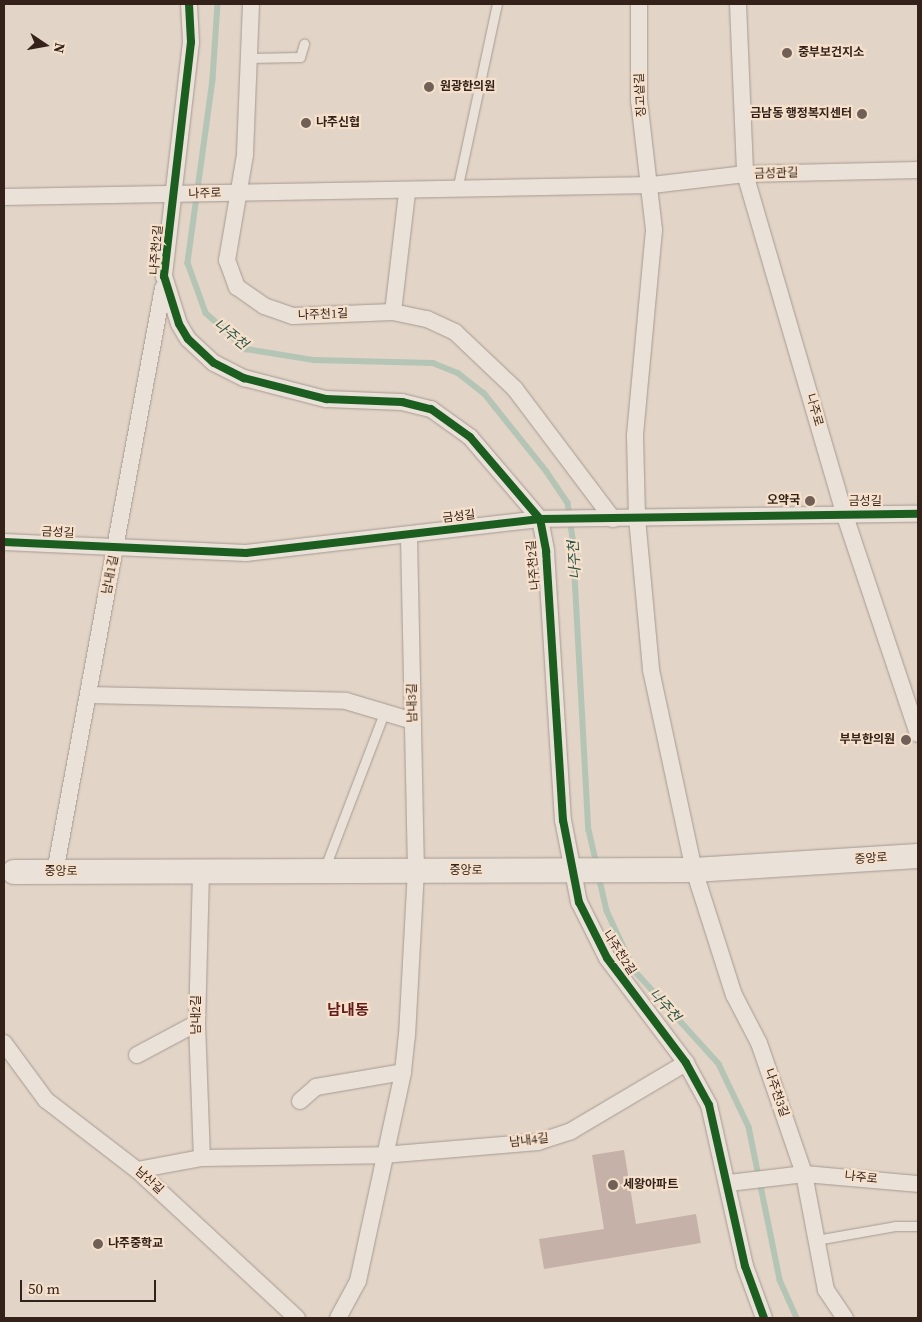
<!DOCTYPE html>
<meta charset="utf-8">
<style>
body{margin:0}
#map{position:relative;width:922px;height:1322px;overflow:hidden;background:#e2d4c7;font-family:"Source Serif 4","Noto Sans KR",serif}
div>[style]{position:absolute}
.stream>*{height:5.5px;margin:-2.75px;padding:0 2.75px;transform-origin:2.75px;border-radius:2.75px;background:#b4c5b6}
.building>*{inset:0;background:#c6b1a8}
.roads{filter:drop-shadow(0 0 1px #a69a91) drop-shadow(0 0 1px #a69a91)}
.lane>*{height:9px;margin:-4.5px;padding:0 4.5px;transform-origin:4.5px;border-radius:4.5px;background:#eae1d9}
.street>*{height:16px;margin:-8px;padding:0 8px;transform-origin:8px;border-radius:8px;background:#eae1d9}
.secondary>*{height:24px;margin:-12px;padding:0 12px;transform-origin:12px;border-radius:12px;background:#eae1d9}
.cycleway>*{height:8px;margin:-4px;padding:0 4px;transform-origin:4px;border-radius:4px;background:#1b5e20}
.dots>*{width:14px;height:14px;translate:-50% -50%;box-sizing:border-box;border:2px solid #f5e0cb;border-radius:50%}
span{translate:-50% -50%;white-space:nowrap;text-align:center;line-height:1.15;-webkit-text-stroke:4.5px #f5e0cb;paint-order:stroke}
.poi-label{font-size:12px;color:#34211a;font-weight:700}
.left{translate:0 -50%;text-align:left}
.right{translate:-100% -50%;text-align:right}
.street-label{font-size:12px;color:#34211a}
.water-label{font-size:14px;color:#295448;font-style:italic}
.quarter-label{font-size:15px;color:#611919;font-weight:700}
.frame{position:absolute;inset:0;border:5px solid #34211a;pointer-events:none}
.north{position:absolute;left:20px;top:20px;width:50px;height:50px;-webkit-text-stroke:4px #f5e0cb;paint-order:stroke;rotate:102deg;font-size:14px;font-weight:700;line-height:20px;text-align:center;color:#34211a}
.north::after{content:'';display:block;margin:auto;width:18px;height:22px;background:#34211a;clip-path:polygon(50% 0,100% 100%,50% 72%,0 100%)}
.scale{position:absolute;left:20px;top:1280px;width:136px;height:22px;box-sizing:border-box;border:2px solid #34211a;border-top:0;padding-left:6px;font-size:15px;line-height:18px;white-space:nowrap;color:#34211a;-webkit-text-stroke:4px #f5e0cb;paint-order:stroke}
</style>
<div id="map">
<div class="stream">
<div style="left:218px;top:4px;width:76px;rotate:93.8deg"></div>
<div style="left:213px;top:80px;width:185px;rotate:97.8deg"></div>
<div style="left:188px;top:263px;width:53px;rotate:70.2deg"></div>
<div style="left:206px;top:313px;width:54px;rotate:42deg"></div>
<div style="left:246px;top:349px;width:69px;rotate:9.2deg"></div>
<div style="left:314px;top:360px;width:119px;rotate:1.4deg"></div>
<div style="left:433px;top:363px;width:27px;rotate:22deg"></div>
<div style="left:458px;top:373px;width:33px;rotate:38deg"></div>
<div style="left:484px;top:393px;width:101px;rotate:51.4deg"></div>
<div style="left:547px;top:472px;width:37px;rotate:56deg"></div>
<div style="left:568px;top:503px;width:36px;rotate:82deg"></div>
<div style="left:573px;top:539px;width:291px;rotate:86.9deg"></div>
<div style="left:589px;top:830px;width:35px;rotate:77deg"></div>
<div style="left:599px;top:876px;width:36px;rotate:77deg"></div>
<div style="left:607px;top:911px;width:66px;rotate:65deg"></div>
<div style="left:635px;top:971px;width:125px;rotate:47.9deg"></div>
<div style="left:719px;top:1064px;width:70px;rotate:64.5deg"></div>
<div style="left:749px;top:1127px;width:156px;rotate:78.5deg"></div>
<div style="left:780px;top:1280px;width:42px;rotate:65.9deg"></div>
</div>
<div class="building">
<div style="clip-path:polygon(624px 1150px,636px 1224px,696px 1214px,701px 1243px,544px 1269px,539px 1239px,604px 1229px,592px 1155px)"></div>
</div>
<div class="roads">
<div class="lane">
<div style="left:250px;top:58px;width:50px;rotate:-1.1deg"></div>
<div style="left:300px;top:57px;width:14px;rotate:-73deg"></div>
<div style="left:457px;top:190px;width:190px;rotate:-77.9deg"></div>
<div style="left:324px;top:870px;width:168px;rotate:-69.1deg"></div>
<div style="left:816px;top:1240px;width:80px;rotate:-10deg"></div>
<div style="left:895px;top:1226px;width:23px"></div>
</div>
<div class="street">
<div style="left:189px;top:4px;width:38px;rotate:87deg"></div>
<div style="left:191px;top:42px;width:236px;rotate:96.6deg"></div>
<div style="left:164px;top:276px;width:50px;rotate:72.6deg"></div>
<div style="left:179px;top:324px;width:17px;rotate:59deg"></div>
<div style="left:188px;top:339px;width:35px;rotate:43deg"></div>
<div style="left:214px;top:363px;width:34px;rotate:27deg"></div>
<div style="left:244px;top:378px;width:85px;rotate:14.4deg"></div>
<div style="left:326px;top:399px;width:76px;rotate:2.3deg"></div>
<div style="left:402px;top:402px;width:30px;rotate:14deg"></div>
<div style="left:431px;top:409px;width:48px;rotate:35.7deg"></div>
<div style="left:470px;top:437px;width:108px;rotate:49.5deg"></div>
<div style="left:540px;top:519px;width:33px;rotate:79deg"></div>
<div style="left:546px;top:551px;width:270px;rotate:86.4deg"></div>
<div style="left:563px;top:820px;width:84px;rotate:79deg"></div>
<div style="left:579px;top:902px;width:63px;rotate:63.4deg"></div>
<div style="left:607px;top:958px;width:131px;rotate:53deg"></div>
<div style="left:686px;top:1063px;width:48px;rotate:61.3deg"></div>
<div style="left:709px;top:1105px;width:165px;rotate:77.4deg"></div>
<div style="left:745px;top:1266px;width:55px;rotate:69.9deg"></div>
<div style="left:251px;top:4px;width:151px;rotate:92.3deg"></div>
<div style="left:245px;top:155px;width:107px;rotate:99.7deg"></div>
<div style="left:227px;top:260px;width:29px;rotate:70deg"></div>
<div style="left:237px;top:287px;width:33px;rotate:35deg"></div>
<div style="left:264px;top:306px;width:31px;rotate:19deg"></div>
<div style="left:293px;top:316px;width:100px;rotate:-2.3deg"></div>
<div style="left:393px;top:312px;width:35px;rotate:12deg"></div>
<div style="left:427px;top:319px;width:31px;rotate:25deg"></div>
<div style="left:455px;top:332px;width:83px;rotate:43.5deg"></div>
<div style="left:515px;top:389px;width:163px;rotate:53deg"></div>
<div style="left:639px;top:4px;width:96px;rotate:90deg"></div>
<div style="left:639px;top:100px;width:131px;rotate:83.4deg"></div>
<div style="left:654px;top:230px;width:207px;rotate:95.3deg"></div>
<div style="left:635px;top:436px;width:82px;rotate:88.6deg"></div>
<div style="left:637px;top:518px;width:153px;rotate:84.7deg"></div>
<div style="left:651px;top:670px;width:205px;rotate:77.9deg"></div>
<div style="left:694px;top:870px;width:131px;rotate:72.3deg"></div>
<div style="left:734px;top:995px;width:54px;rotate:62.5deg"></div>
<div style="left:759px;top:1043px;width:139px;rotate:71deg"></div>
<div style="left:804px;top:1174px;width:118px;rotate:79.3deg"></div>
<div style="left:826px;top:1290px;width:34px;rotate:56deg"></div>
<div style="left:738px;top:4px;width:170px;rotate:87.6deg"></div>
<div style="left:745px;top:174px;width:353px;rotate:73.7deg"></div>
<div style="left:844px;top:513px;width:233px;rotate:71.5deg"></div>
<div style="left:4px;top:197px;width:648px;rotate:-1.06deg"></div>
<div style="left:652px;top:185px;width:94px;rotate:-6.7deg"></div>
<div style="left:745px;top:174px;width:173px;rotate:-1.3deg"></div>
<div style="left:393px;top:312px;width:121px;rotate:-83.3deg"></div>
<div style="left:4px;top:542px;width:242px;rotate:2.6deg"></div>
<div style="left:246px;top:553px;width:296px;rotate:-6.6deg"></div>
<div style="left:540px;top:519px;width:378px;rotate:-0.8deg"></div>
<div style="left:88px;top:695px;width:258px;rotate:1.3deg"></div>
<div style="left:346px;top:701px;width:70px;rotate:16.6deg"></div>
<div style="left:55px;top:872px;width:594px;rotate:-79.52deg"></div>
<div style="left:201px;top:872px;width:151px;rotate:91.5deg"></div>
<div style="left:197px;top:1023px;width:135px;rotate:87.9deg"></div>
<div style="left:4px;top:1043px;width:71px;rotate:53.6deg"></div>
<div style="left:46px;top:1100px;width:115px;rotate:37.6deg"></div>
<div style="left:137px;top:1170px;width:218px;rotate:42.8deg"></div>
<div style="left:137px;top:1055px;width:68px;rotate:-28.1deg"></div>
<div style="left:300px;top:1101px;width:21px;rotate:-41deg"></div>
<div style="left:316px;top:1087px;width:88px;rotate:-9.8deg"></div>
<div style="left:137px;top:1170px;width:66px;rotate:-10.5deg"></div>
<div style="left:202px;top:1158px;width:181px;rotate:-0.9deg"></div>
<div style="left:383px;top:1155px;width:156px;rotate:-4.8deg"></div>
<div style="left:538px;top:1142px;width:35px;rotate:-18deg"></div>
<div style="left:571px;top:1131px;width:134px;rotate:-30.6deg"></div>
<div style="left:729px;top:1183px;width:76px;rotate:-6.8deg"></div>
<div style="left:804px;top:1174px;width:114px;rotate:5deg"></div>
<div style="left:338px;top:1318px;width:42px;rotate:-61.6deg"></div>
<div style="left:358px;top:1281px;width:214px;rotate:-77.8deg"></div>
<div style="left:403px;top:1072px;width:36px;rotate:-84deg"></div>
<div style="left:407px;top:1036px;width:165px;rotate:-86.9deg"></div>
<div style="left:416px;top:871px;width:336px;rotate:-91.2deg"></div>
</div>
<div class="secondary">
<div style="left:14px;top:872px;width:680px;rotate:-0.17deg"></div>
<div style="left:694px;top:870px;width:224px;rotate:-3.6deg"></div>
</div>
</div>
<div class="cycleway">
<div style="left:189px;top:4px;width:38px;rotate:87deg"></div>
<div style="left:191px;top:42px;width:236px;rotate:96.6deg"></div>
<div style="left:164px;top:276px;width:50px;rotate:72.6deg"></div>
<div style="left:179px;top:324px;width:17px;rotate:59deg"></div>
<div style="left:188px;top:339px;width:35px;rotate:43deg"></div>
<div style="left:214px;top:363px;width:34px;rotate:27deg"></div>
<div style="left:244px;top:378px;width:85px;rotate:14.4deg"></div>
<div style="left:326px;top:399px;width:76px;rotate:2.3deg"></div>
<div style="left:402px;top:402px;width:30px;rotate:14deg"></div>
<div style="left:431px;top:409px;width:48px;rotate:35.7deg"></div>
<div style="left:470px;top:437px;width:108px;rotate:49.5deg"></div>
<div style="left:540px;top:519px;width:33px;rotate:79deg"></div>
<div style="left:546px;top:551px;width:270px;rotate:86.4deg"></div>
<div style="left:563px;top:820px;width:84px;rotate:79deg"></div>
<div style="left:579px;top:902px;width:63px;rotate:63.4deg"></div>
<div style="left:607px;top:958px;width:131px;rotate:53deg"></div>
<div style="left:686px;top:1063px;width:48px;rotate:61.3deg"></div>
<div style="left:709px;top:1105px;width:165px;rotate:77.4deg"></div>
<div style="left:745px;top:1266px;width:55px;rotate:69.9deg"></div>
<div style="left:4px;top:542px;width:242px;rotate:2.6deg"></div>
<div style="left:246px;top:553px;width:296px;rotate:-6.6deg"></div>
<div style="left:540px;top:519px;width:378px;rotate:-0.8deg"></div>
</div>
<div class="dots">
<div style="left:787px;top:53px;background:#716057"></div>
<div style="left:429px;top:87px;background:#716057"></div>
<div style="left:862px;top:114px;background:#716057"></div>
<div style="left:306px;top:123px;background:#716057"></div>
<div style="left:810px;top:501px;background:#716057"></div>
<div style="left:906px;top:740px;background:#716057"></div>
<div style="left:613px;top:1185px;background:#716057"></div>
<div style="left:98px;top:1244px;background:#716057"></div>
</div>
<div class="poi-label">
<span class="left" style="left:798px;top:53px">중부보건지소</span>
<span class="left" style="left:440px;top:87px">원광한의원</span>
<span class="right" style="left:852px;top:114px">금남동 행정복지센터</span>
<span class="left" style="left:316px;top:123px">나주신협</span>
<span class="right" style="left:800px;top:501px">오약국</span>
<span class="right" style="left:895px;top:740px">부부한의원</span>
<span class="left" style="left:623px;top:1185px">세왕아파트</span>
<span class="left" style="left:108px;top:1244px">나주중학교</span>
</div>
<div class="street-label">
<span style="left:641px;top:95px;rotate:-93deg">징고샅길</span>
<span style="left:776px;top:174px;rotate:-2deg">금성관길</span>
<span style="left:205px;top:194px;rotate:-2deg">나주로</span>
<span style="left:157px;top:250px;rotate:-85deg">나주천2길</span>
<span style="left:323px;top:315px;rotate:-2deg">나주천1길</span>
<span style="left:814px;top:410px;rotate:74deg">나주로</span>
<span style="left:865px;top:502px">금성길</span>
<span style="left:459px;top:517px;rotate:-7deg">금성길</span>
<span style="left:58px;top:533px;rotate:3deg">금성길</span>
<span style="left:534px;top:565px;rotate:-95deg">나주천2길</span>
<span style="left:111px;top:575px;rotate:-79deg">남내1길</span>
<span style="left:413px;top:703px;rotate:-91deg">남내3길</span>
<span style="left:871px;top:859px;rotate:-4deg">중앙로</span>
<span style="left:466px;top:871px">중앙로</span>
<span style="left:61px;top:872px">중앙로</span>
<span style="left:619px;top:953px;rotate:57deg">나주천2길</span>
<span style="left:197px;top:1015px;rotate:-90deg">남내2길</span>
<span style="left:776px;top:1093px;rotate:71deg">나주천3길</span>
<span style="left:529px;top:1141px;rotate:-7deg">남내4길</span>
<span style="left:861px;top:1178px;rotate:6deg">나주로</span>
<span style="left:149px;top:1181px;rotate:42deg">남산길</span>
</div>
<div class="water-label">
<span style="left:231px;top:334px;rotate:39deg">나주천</span>
<span style="left:574px;top:560px;rotate:-94deg">나주천</span>
<span style="left:665px;top:1005px;rotate:48deg">나주천</span>
</div>
<div class="quarter-label">
<span style="left:348px;top:1010px">남내동</span>
</div>
<div class="frame"></div>
<div class="north">N</div>
<div class="scale">50 m</div>
</div>
